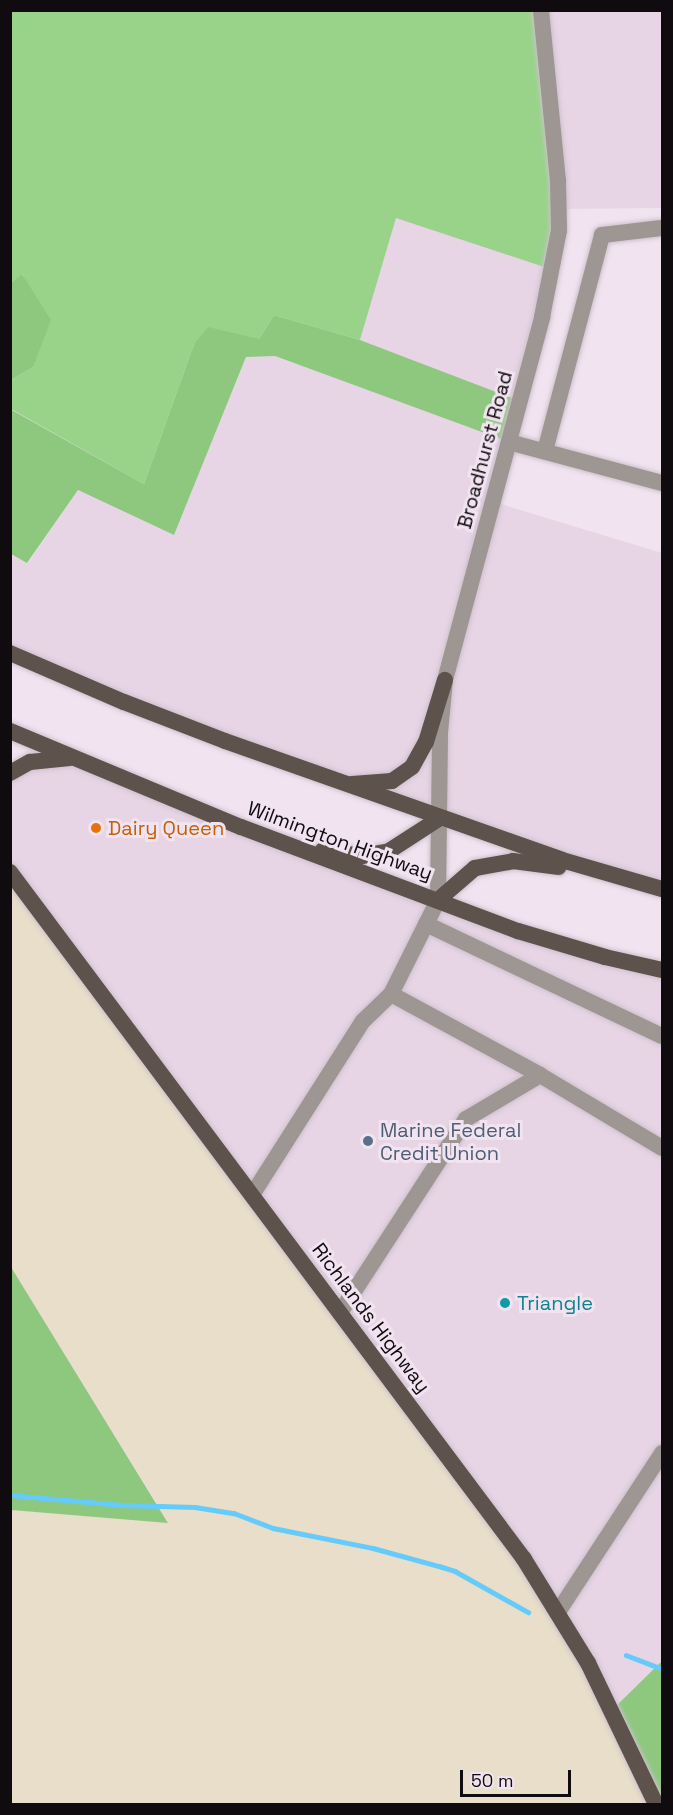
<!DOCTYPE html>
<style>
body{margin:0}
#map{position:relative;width:673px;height:1815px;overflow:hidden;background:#f1e4f0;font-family:"Space Grotesk",sans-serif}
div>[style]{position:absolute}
.commercial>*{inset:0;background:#e7d4e5}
.industrial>*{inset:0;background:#e8dec9}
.green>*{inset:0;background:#99d38a}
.forest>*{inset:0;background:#8ec87f}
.stream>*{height:4.5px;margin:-2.25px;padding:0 2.25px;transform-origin:2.25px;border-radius:2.25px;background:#65cbfa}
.roads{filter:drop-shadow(0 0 2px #cdc1cc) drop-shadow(0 0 2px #cdc1cc)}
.minor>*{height:16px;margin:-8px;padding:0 8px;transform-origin:8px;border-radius:8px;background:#9d9692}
.primary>*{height:16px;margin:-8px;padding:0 8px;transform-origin:8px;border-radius:8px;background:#5e524c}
.dots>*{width:16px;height:16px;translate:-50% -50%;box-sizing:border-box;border:3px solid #f1e4f0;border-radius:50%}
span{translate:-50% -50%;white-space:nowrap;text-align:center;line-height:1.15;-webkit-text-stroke:6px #f1e4f0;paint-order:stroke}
.street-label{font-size:20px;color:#0f0b0f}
.food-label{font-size:20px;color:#c56008}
.left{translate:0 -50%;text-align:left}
.service-label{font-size:20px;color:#4e5e75}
.culture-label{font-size:20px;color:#0d838f}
.frame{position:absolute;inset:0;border:12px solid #0f0b0f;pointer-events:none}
.scale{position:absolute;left:460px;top:1770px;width:111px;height:27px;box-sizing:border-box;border:3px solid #0f0b0f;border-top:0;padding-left:8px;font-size:18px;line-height:21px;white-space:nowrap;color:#0f0b0f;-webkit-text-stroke:4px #f1e4f0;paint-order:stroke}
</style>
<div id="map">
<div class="commercial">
<div style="clip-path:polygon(541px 11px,662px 11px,662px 208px,559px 209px)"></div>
<div style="clip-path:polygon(396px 217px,553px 270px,520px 401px,360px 340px)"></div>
<div style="clip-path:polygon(275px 356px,509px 442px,494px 502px,662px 553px,662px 889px,600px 873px,11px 653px,10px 554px,28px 563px,78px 490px,174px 535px,246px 357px)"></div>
<div style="clip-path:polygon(71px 758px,438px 900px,662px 970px,662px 1661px,612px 1710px,10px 866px,10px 773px)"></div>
</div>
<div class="industrial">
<div style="clip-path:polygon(11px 877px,524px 1559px,656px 1804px,11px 1804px,11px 1510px,168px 1522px,11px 1267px)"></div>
</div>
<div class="green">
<div style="clip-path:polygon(283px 10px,541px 11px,559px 185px,553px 270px,396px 218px,360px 340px,274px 315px,259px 339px,194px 344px,144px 484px,11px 409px,11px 380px,33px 367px,23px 274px,11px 283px,11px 11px)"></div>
</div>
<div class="forest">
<div style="clip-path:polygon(22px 274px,51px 320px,33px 367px,11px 380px,11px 283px)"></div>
<div style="clip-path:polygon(274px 315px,360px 340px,520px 401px,509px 442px,275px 356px,246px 357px,174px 535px,78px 490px,27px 563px,11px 554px,10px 409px,144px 484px,194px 344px,208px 327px,259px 339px)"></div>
<div style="clip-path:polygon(11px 1267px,168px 1523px,11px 1510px)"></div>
<div style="clip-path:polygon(662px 1661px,662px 1804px,612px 1710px)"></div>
</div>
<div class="stream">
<div style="left:10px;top:1495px;width:112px;rotate:5.1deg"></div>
<div style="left:122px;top:1505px;width:73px;rotate:1.6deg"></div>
<div style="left:195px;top:1507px;width:39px;rotate:9deg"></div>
<div style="left:234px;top:1513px;width:42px;rotate:21deg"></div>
<div style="left:273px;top:1528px;width:102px;rotate:11.3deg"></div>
<div style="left:373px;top:1548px;width:68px;rotate:15.3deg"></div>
<div style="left:439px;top:1566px;width:17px;rotate:17deg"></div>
<div style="left:455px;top:1571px;width:84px;rotate:29.3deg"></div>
<div style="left:626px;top:1655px;width:39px;rotate:21deg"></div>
</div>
<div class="roads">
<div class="minor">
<div style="left:509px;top:442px;width:158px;rotate:15deg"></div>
<div style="left:545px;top:451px;width:223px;rotate:-75.2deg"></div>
<div style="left:602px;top:235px;width:60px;rotate:-6.7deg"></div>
<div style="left:426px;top:924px;width:261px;rotate:25.4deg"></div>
<div style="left:391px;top:994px;width:170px;rotate:28.5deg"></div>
<div style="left:540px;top:1075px;width:142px;rotate:30.9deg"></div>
<div style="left:252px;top:1195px;width:206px;rotate:-57.5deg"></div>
<div style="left:363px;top:1021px;width:39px;rotate:-44deg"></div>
<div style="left:391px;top:994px;width:105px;rotate:-63.4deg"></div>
<div style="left:438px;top:900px;width:167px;rotate:-89.3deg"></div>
<div style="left:440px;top:733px;width:53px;rotate:-84.6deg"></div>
<div style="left:445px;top:680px;width:376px;rotate:-75deg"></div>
<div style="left:542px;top:317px;width:89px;rotate:-78.9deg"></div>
<div style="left:559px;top:230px;width:49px;rotate:-91.2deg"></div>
<div style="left:558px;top:181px;width:172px;rotate:-95.7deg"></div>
<div style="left:340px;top:1313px;width:231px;rotate:-57deg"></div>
<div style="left:466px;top:1119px;width:86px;rotate:-30.7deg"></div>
<div style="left:558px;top:1612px;width:190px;rotate:-56.8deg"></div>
</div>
<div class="primary">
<div style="left:10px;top:653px;width:124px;rotate:23.3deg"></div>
<div style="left:124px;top:702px;width:108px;rotate:21.1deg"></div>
<div style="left:225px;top:741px;width:357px;rotate:19.4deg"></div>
<div style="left:562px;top:860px;width:104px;rotate:16.2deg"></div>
<div style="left:10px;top:731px;width:250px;rotate:22.6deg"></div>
<div style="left:241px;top:827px;width:296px;rotate:20.6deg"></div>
<div style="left:518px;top:931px;width:91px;rotate:16.6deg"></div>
<div style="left:605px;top:957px;width:58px;rotate:12.8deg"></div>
<div style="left:10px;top:773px;width:23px;rotate:-29deg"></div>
<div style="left:30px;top:762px;width:40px;rotate:-5.7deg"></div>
<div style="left:352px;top:784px;width:40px;rotate:-4.3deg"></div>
<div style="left:392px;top:781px;width:24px;rotate:-35deg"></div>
<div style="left:412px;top:767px;width:29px;rotate:-61deg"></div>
<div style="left:426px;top:742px;width:65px;rotate:-73deg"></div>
<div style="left:323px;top:850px;width:39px;rotate:9deg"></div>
<div style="left:362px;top:856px;width:27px;rotate:-10deg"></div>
<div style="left:389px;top:851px;width:61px;rotate:-32.9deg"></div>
<div style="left:10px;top:872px;width:858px;rotate:53.2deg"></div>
<div style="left:524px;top:1559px;width:122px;rotate:58.4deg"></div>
<div style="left:588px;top:1663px;width:157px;rotate:64.3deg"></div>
<div style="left:438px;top:900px;width:49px;rotate:-40.9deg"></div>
<div style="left:475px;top:868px;width:39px;rotate:-10deg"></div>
<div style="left:513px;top:861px;width:46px;rotate:7.4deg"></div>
</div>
</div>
<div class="dots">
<div style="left:96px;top:828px;background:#e8710a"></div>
<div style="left:368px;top:1141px;background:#5c6f8a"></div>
<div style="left:505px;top:1303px;background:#0f9aa8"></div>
</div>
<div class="street-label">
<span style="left:485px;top:450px;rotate:-75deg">Broadhurst Road</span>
<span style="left:340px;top:841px;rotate:20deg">Wilmington Highway</span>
<span style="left:371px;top:1318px;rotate:53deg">Richlands Highway</span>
</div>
<div class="food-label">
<span class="left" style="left:108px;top:828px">Dairy Queen</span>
</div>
<div class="service-label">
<span class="left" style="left:380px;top:1142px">Marine Federal<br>Credit Union</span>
</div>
<div class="culture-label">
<span class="left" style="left:517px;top:1303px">Triangle</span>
</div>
<div class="frame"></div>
<div class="scale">50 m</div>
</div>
